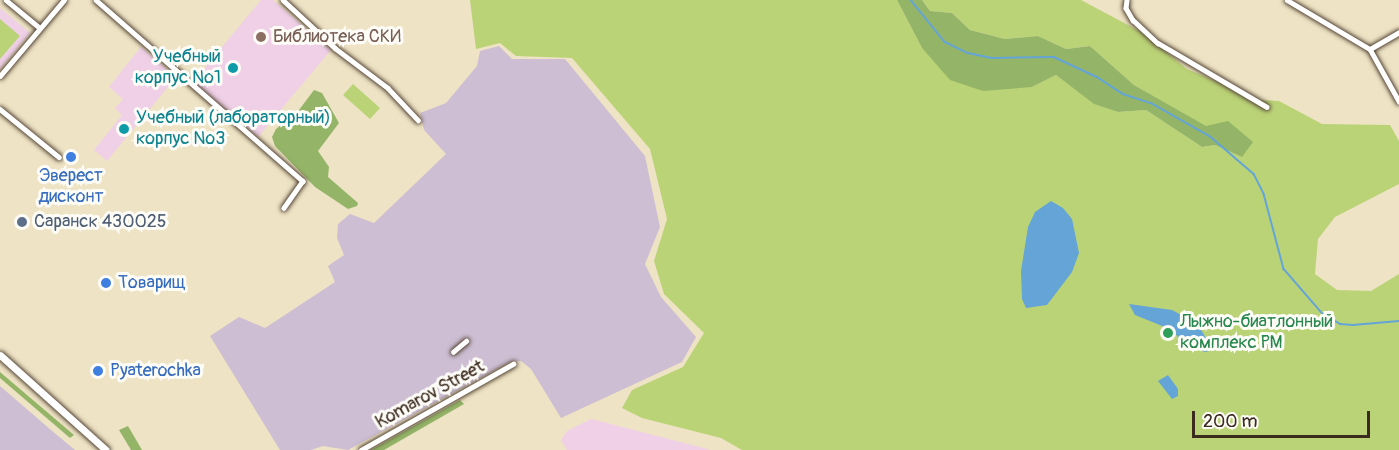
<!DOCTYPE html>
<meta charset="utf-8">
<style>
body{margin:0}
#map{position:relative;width:1399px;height:450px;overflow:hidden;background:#eee3c4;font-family:Pangolin,sans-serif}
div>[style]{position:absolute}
.built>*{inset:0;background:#efd0e7}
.industrial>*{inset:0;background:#cdbed3}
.green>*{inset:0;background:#bbd377}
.forest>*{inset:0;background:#94b568}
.water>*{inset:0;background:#64a4d7}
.stream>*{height:1.5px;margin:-0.75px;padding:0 0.75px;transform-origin:0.75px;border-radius:0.75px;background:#64a4d7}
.roads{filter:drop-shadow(0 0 2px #564637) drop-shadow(0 0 2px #564637)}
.minor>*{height:4.5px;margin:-2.25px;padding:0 2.25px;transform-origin:2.25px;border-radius:2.25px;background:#fff}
.secondary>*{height:7px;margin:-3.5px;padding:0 3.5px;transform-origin:3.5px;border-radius:3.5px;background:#fff}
.dots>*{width:16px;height:16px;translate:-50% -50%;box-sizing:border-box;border:3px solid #fdfcf7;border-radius:50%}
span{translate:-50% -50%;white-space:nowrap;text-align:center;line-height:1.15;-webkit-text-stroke:6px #fdfcf7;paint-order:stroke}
.education-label{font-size:18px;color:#785e54}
.left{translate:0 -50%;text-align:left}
.culture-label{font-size:18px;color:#0d838f}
.right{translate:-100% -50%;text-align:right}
.shop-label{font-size:18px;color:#366cbe}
.service-label{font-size:18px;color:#4e5e75}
.leisure-label{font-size:18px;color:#27864d}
.street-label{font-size:18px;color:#3b2a1e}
.scale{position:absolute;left:1192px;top:411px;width:178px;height:27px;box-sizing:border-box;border:3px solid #3b2a1e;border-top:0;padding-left:8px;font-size:18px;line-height:21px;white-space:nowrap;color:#3b2a1e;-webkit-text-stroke:4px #fdfcf7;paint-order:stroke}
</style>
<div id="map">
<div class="built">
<div style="clip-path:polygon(261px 0,273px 0,331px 50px,258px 137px,193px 82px)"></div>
<div style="clip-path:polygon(0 8px,30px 33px,0 69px)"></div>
<div style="clip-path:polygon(141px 47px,176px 77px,107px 161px,94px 150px,122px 115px,115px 108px,123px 99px,109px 87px)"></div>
<div style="clip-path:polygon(591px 419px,603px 422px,711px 450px,567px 450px,561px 440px,567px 431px)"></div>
</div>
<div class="industrial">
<div style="clip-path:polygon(499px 46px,512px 59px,565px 59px,645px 156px,660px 227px,645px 264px,661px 297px,696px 337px,682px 362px,561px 418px,531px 369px,521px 361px,510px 362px,348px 450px,323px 446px,311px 450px,280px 450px,210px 336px,239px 317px,265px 328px,335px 282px,328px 266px,344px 255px,337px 238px,338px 224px,350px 214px,374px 223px,446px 154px,424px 130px,420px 113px,446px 103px,477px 66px,480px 51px)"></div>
<div style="clip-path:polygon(0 386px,51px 430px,75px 450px,0 450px)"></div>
</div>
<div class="green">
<div style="clip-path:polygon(470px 0,897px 0,922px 48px,1032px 87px,1056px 75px,1095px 104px,1118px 112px,1146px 110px,1202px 147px,1215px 145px,1242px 157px,1206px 127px,1134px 85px,1090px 46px,1066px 49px,1038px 36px,1005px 39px,970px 30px,952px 13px,930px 11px,922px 0,1081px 0,1143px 33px,1187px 69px,1261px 100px,1279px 101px,1322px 124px,1390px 125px,1399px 141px,1399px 184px,1335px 217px,1318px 239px,1315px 274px,1337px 290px,1371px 291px,1399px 274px,1399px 450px,742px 450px,721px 438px,642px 418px,622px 408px,632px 390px,683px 367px,704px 333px,664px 294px,654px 261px,667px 219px,650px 149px,572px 58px,516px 56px,500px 43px,476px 49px)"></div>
<div style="clip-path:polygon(0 19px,20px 36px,0 59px)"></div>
<div style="clip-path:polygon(353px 84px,380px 108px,370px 119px,343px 95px)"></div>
</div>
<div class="forest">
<div style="clip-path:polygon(897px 0,922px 0,930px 11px,952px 13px,970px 30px,1005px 39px,1038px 36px,1066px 49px,1090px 46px,1134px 85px,1206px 126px,1228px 121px,1253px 142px,1242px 157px,1215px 145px,1202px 147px,1146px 110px,1118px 112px,1094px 104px,1056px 75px,1032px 87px,983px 91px,950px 80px,922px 48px)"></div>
<div style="clip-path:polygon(314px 90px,322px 93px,339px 123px,318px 151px,329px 167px,328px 177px,358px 203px,357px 206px,348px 209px,315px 187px,275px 146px,272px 137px,276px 129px,299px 110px)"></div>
<div style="clip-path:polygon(0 372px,74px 435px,70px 438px,0 378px)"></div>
<div style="clip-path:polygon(460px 400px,464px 404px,384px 450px,371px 450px)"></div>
<div style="clip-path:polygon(128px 426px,142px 450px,131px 450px,119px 430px)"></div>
</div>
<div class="water">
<div style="clip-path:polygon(1051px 201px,1063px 208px,1072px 219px,1079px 253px,1072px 272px,1047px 305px,1026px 308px,1022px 299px,1021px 271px,1028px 227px,1035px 212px)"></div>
<div style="clip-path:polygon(1129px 304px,1172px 310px,1187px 318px,1200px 328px,1213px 350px,1205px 352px,1185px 345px,1172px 330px,1135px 315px)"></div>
<div style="clip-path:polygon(1168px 375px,1178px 389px,1178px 396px,1172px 399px,1158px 381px)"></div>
</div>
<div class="stream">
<div style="left:911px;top:0;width:54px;rotate:51deg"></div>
<div style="left:945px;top:42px;width:25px;rotate:26deg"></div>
<div style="left:968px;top:53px;width:24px;rotate:12deg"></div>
<div style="left:991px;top:58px;width:63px;rotate:-0.9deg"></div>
<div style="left:1054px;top:57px;width:47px;rotate:24.9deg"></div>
<div style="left:1097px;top:77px;width:31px;rotate:33deg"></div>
<div style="left:1123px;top:94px;width:29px;rotate:18deg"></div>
<div style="left:1151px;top:103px;width:69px;rotate:29.5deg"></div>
<div style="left:1211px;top:137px;width:57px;rotate:40.7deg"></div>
<div style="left:1254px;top:174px;width:22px;rotate:63deg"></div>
<div style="left:1264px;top:194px;width:78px;rotate:75.1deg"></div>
<div style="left:1284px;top:269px;width:60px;rotate:49.1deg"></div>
<div style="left:1323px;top:314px;width:20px;rotate:30deg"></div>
<div style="left:1340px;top:324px;width:13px;rotate:4deg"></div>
<div style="left:1353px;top:325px;width:46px;rotate:-5deg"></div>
</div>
<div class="roads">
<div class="minor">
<div style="left:6px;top:0;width:44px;rotate:39.5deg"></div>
<div style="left:96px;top:0;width:275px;rotate:41.2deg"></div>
<div style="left:303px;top:181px;width:33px;rotate:125deg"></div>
<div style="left:283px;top:0;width:71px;rotate:42.7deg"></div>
<div style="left:335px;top:48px;width:66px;rotate:37deg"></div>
<div style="left:388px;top:88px;width:44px;rotate:46.8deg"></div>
<div style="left:1127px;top:0;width:8px;rotate:97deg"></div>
<div style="left:1126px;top:8px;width:14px;rotate:60deg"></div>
<div style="left:1133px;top:20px;width:34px;rotate:43deg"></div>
<div style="left:1158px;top:43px;width:126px;rotate:30.4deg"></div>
<div style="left:1287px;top:0;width:96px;rotate:30.6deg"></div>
<div style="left:1370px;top:49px;width:60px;rotate:60.9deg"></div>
<div style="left:1370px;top:49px;width:34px;rotate:-30deg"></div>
<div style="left:0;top:76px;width:99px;rotate:-49.9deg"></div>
<div style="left:0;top:109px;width:76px;rotate:39.1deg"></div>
<div style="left:453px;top:352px;width:17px;rotate:-40deg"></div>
<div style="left:361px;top:450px;width:175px;rotate:-29.5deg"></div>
</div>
<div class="secondary">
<div style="left:0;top:355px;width:142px;rotate:41.9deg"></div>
</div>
</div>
<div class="dots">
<div style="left:261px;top:37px;background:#8d6e63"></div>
<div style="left:233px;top:68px;background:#0f9aa8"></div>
<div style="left:124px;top:129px;background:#0f9aa8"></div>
<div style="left:71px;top:157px;background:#3f7fe0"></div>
<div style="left:22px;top:222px;background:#5c6f8a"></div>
<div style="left:106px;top:283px;background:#3f7fe0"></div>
<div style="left:1168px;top:333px;background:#2e9e5b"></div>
<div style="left:98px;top:371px;background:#3f7fe0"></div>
</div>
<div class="education-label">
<span class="left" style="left:273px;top:37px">Библиотека СКИ</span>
</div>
<div class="culture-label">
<span class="right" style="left:221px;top:68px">Учебный<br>корпус №1</span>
<span class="left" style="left:136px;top:129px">Учебный (лабораторный)<br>корпус №3</span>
</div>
<div class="shop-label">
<span style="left:71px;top:187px">Эверест<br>дисконт</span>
<span class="left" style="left:118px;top:283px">Товарищ</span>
<span class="left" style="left:110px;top:371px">Pyaterochka</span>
</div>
<div class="service-label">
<span class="left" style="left:34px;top:222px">Саранск 430025</span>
</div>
<div class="leisure-label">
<span class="left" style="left:1180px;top:333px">Лыжно-биатлонный<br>комплекс РМ</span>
</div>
<div class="street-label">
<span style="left:430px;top:395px;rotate:-29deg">Komarov Street</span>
</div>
<div class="scale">200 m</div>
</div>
